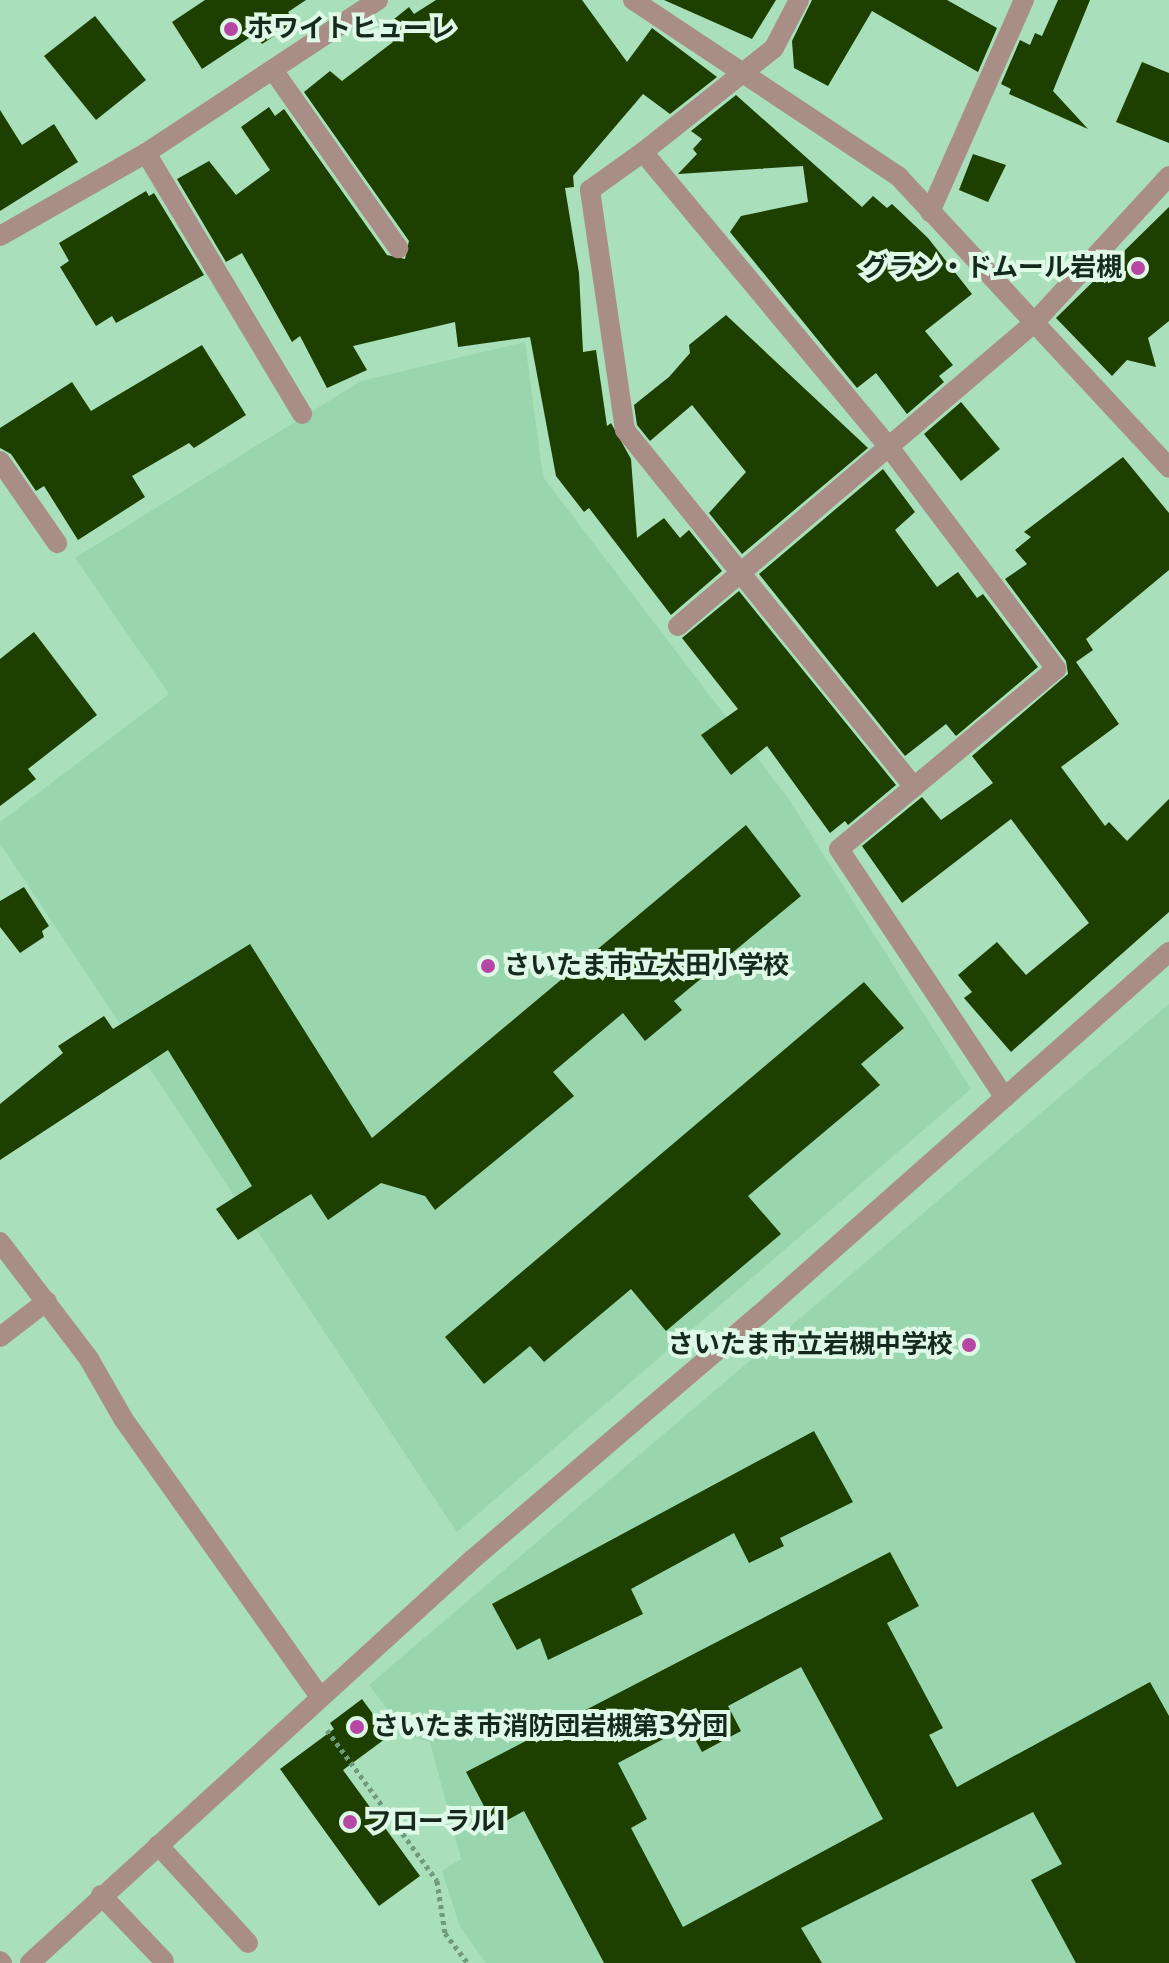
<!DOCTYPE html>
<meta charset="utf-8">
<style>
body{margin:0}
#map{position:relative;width:1169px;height:1963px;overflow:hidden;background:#a9dfba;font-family:"DejaVu Sans","Noto Sans JP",sans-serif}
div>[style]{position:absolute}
.built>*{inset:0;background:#99d6ad}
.building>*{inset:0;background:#1d3f00}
.path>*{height:5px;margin-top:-2.5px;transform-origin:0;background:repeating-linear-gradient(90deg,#70997d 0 4px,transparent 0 8px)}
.service>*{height:20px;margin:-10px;padding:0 10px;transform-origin:10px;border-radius:10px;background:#a88e87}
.minor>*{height:20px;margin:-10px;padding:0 10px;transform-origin:10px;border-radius:10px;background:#a88e87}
.dots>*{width:22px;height:22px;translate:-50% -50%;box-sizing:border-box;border:4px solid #def9e6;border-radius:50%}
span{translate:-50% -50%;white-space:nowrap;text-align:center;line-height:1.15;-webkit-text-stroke:8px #def9e6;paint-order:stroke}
.poi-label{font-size:26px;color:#152a1d;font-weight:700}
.left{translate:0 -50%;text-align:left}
.right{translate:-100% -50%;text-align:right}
</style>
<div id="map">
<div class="built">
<div style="clip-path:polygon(525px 342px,543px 477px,788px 798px,971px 1089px,457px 1532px,0 843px,0 822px,169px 694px,75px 558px,361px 381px)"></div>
<div style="clip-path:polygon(1169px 1004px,1169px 1963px,486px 1963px,460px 1927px,442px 1871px,461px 1859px,430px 1742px,408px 1736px,369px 1685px)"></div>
</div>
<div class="building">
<div style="clip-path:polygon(205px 0,306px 0,288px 12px,294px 23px,262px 44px,255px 34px,202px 69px,172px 22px)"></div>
<div style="clip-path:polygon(436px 0,582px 0,627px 62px,652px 28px,717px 77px,670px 114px,643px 94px,573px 176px,574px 187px,565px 188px,579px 273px,583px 352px,596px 350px,607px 426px,611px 423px,631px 459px,637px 538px,664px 518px,680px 538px,689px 530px,722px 571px,671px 615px,589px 508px,584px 512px,556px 476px,530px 337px,458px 347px,455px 322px,353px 346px,367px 370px,327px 388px,300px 336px,292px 342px,242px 253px,226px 262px,177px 179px,209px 161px,236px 195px,270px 170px,241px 127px,269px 107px,275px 116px,284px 109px,387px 255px,405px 259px,409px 241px,304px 92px,330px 71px,342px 81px,393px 42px,383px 28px,409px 7px,414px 14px)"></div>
<div style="clip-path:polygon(664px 0,776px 0,752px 39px)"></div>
<div style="clip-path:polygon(812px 0,947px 0,997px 28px,978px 72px,872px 11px,828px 86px,794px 68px,792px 41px)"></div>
<div style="clip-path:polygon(1058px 0,1090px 0,1053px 91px,1088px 129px,1009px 94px,1011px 89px,1001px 84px,1020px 40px,1030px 45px,1035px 33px,1042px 36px)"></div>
<div style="clip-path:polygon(95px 16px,146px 80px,96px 120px,44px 56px)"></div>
<div style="clip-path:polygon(1142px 62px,1169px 73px,1169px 143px,1116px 122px)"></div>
<div style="clip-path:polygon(736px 95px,862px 207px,873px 196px,887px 208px,892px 204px,928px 238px,972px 294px,925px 331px,953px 365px,939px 376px,944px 382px,907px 414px,876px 373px,857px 388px,730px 232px,741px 216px,808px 202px,803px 166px,678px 174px,697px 154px,693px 149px,702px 139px,691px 131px)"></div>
<div style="clip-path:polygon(0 110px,22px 145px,54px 124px,78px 162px,0 211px)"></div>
<div style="clip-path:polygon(973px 154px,1006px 165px,988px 202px,959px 190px)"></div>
<div style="clip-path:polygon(146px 191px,149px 196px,154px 193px,204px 275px,116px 323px,112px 316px,96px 326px,60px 267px,69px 261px,59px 243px)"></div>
<div style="clip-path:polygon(1169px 207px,1169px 321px,1148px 338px,1156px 367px,1127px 360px,1112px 376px,1056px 318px)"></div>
<div style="clip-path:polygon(726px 315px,868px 448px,742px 554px,709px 513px,746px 472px,692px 405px,650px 441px,637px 425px,634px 405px,669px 377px,690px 353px,689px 345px)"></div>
<div style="clip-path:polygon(202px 345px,246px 415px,194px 448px,189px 443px,132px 476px,145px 497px,78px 540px,44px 486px,36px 491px,11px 454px,0 448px,0 428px,72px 382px,91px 411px)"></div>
<div style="clip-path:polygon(961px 402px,1000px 449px,961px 481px,924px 434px)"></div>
<div style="clip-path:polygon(1123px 457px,1169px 513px,1169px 570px,1086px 639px,1093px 650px,1076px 662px,1119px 724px,1061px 767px,1105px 826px,1109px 822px,1127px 841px,1169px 799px,1169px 912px,1011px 1052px,964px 998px,972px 992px,958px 975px,997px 942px,1026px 975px,1089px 923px,1011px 819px,902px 903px,862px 846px,922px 797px,941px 820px,993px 783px,972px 756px,1068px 674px,1066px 661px,1005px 579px,1027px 564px,1015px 550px,1031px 537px,1024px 532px)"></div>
<div style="clip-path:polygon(883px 469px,915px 512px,895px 530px,937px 587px,958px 572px,977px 598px,983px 594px,1038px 667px,956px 736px,946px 724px,905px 756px,759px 574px)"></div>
<div style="clip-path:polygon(739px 591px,896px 785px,848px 825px,845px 821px,830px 833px,767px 746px,731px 775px,701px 735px,738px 709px,682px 638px)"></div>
<div style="clip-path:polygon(34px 632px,97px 715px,28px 769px,36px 779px,0 806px,0 659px)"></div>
<div style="clip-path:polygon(746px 825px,801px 896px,674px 1001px,682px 1010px,645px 1041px,623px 1013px,553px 1072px,574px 1096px,435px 1210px,425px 1196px,381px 1183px,328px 1220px,311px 1194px,238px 1240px,216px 1209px,252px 1186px,168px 1050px,0 1160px,0 1104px,63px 1053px,58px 1046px,104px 1016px,113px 1029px,250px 944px,372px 1138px)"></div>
<div style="clip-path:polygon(24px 887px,49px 926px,42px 931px,44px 937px,20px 953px,0 927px,0 901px)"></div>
<div style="clip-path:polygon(864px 982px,904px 1028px,861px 1064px,880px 1085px,748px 1196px,781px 1234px,666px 1331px,631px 1289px,544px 1362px,530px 1346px,484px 1384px,445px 1337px)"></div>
<div style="clip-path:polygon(814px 1431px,853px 1502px,780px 1538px,784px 1546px,749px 1563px,734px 1533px,631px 1589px,643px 1614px,548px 1660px,540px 1638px,517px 1650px,492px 1604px)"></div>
<div style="clip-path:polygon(evenodd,890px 1552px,919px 1606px,887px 1623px,943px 1728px,929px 1735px,957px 1787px,1150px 1682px,1169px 1716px,1169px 1963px,1076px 1963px,1031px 1880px,1062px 1864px,1033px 1812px,801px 1928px,822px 1963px,604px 1963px,524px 1811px,495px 1827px,466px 1772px,890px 1552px,801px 1667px,883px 1819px,683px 1927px,631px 1828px,647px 1819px,618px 1763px,688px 1726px,702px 1752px,741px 1731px,728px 1706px,801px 1667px)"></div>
<div style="clip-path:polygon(362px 1699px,389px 1736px,343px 1770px,420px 1876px,379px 1906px,280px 1769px,334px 1729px,330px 1723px)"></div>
</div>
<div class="path">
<div style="left:327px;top:1730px;width:187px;rotate:53.9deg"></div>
<div style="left:437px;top:1881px;width:53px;rotate:81.3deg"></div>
<div style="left:445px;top:1933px;width:38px;rotate:53deg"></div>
</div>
<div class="service">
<div style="left:273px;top:70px;width:218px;rotate:54.9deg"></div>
<div style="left:930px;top:212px;width:232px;rotate:-66.1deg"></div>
<div style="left:0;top:461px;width:100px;rotate:55.2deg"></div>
<div style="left:0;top:1242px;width:147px;rotate:52.7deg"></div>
<div style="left:89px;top:1359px;width:70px;rotate:60.2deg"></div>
<div style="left:124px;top:1420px;width:339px;rotate:54.7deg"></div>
<div style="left:0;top:1337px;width:59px;rotate:-37.5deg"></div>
<div style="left:158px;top:1845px;width:133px;rotate:47.4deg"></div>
<div style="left:101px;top:1895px;width:91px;rotate:46.3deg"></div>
</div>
<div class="minor">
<div style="left:633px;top:0;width:320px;rotate:33.6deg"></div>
<div style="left:899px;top:177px;width:397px;rotate:47.1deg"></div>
<div style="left:643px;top:152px;width:167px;rotate:-38.4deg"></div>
<div style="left:774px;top:48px;width:54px;rotate:-62.5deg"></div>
<div style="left:146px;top:153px;width:304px;rotate:59.1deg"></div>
<div style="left:0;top:236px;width:168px;rotate:-29.6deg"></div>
<div style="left:146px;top:153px;width:278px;rotate:-33.4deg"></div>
<div style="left:678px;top:626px;width:466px;rotate:-40.4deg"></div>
<div style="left:1033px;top:324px;width:201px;rotate:-47.4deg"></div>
<div style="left:914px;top:787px;width:459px;rotate:-129deg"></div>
<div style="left:625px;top:430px;width:243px;rotate:-98.3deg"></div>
<div style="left:590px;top:190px;width:65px;rotate:-35.6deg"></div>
<div style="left:643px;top:152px;width:384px;rotate:50.2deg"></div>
<div style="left:889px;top:447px;width:278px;rotate:53deg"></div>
<div style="left:1056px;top:669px;width:185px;rotate:140.3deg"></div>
<div style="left:914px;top:787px;width:97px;rotate:140.4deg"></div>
<div style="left:839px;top:849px;width:299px;rotate:56.3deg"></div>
<div style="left:0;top:1961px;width:3px;rotate:45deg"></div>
<div style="left:30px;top:1963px;width:600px;rotate:-42.36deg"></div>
<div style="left:473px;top:1559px;width:376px;rotate:-40.5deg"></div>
<div style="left:759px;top:1315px;width:548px;rotate:-41.52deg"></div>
</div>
<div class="dots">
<div style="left:231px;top:29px;background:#b747a4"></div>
<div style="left:1138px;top:268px;background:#b747a4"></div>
<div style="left:488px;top:966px;background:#b747a4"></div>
<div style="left:969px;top:1345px;background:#b747a4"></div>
<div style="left:357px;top:1727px;background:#b747a4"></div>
<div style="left:350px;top:1822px;background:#b747a4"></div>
</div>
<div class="poi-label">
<span class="left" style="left:247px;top:29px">ホワイトヒューレ</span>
<span class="right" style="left:1122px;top:268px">グラン・ドムール岩槻</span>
<span class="left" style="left:504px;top:966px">さいたま市立太田小学校</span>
<span class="right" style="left:953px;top:1345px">さいたま市立岩槻中学校</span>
<span class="left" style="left:373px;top:1727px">さいたま市消防団岩槻第3分団</span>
<span class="left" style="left:366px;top:1822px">フローラルⅠ</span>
</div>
</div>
